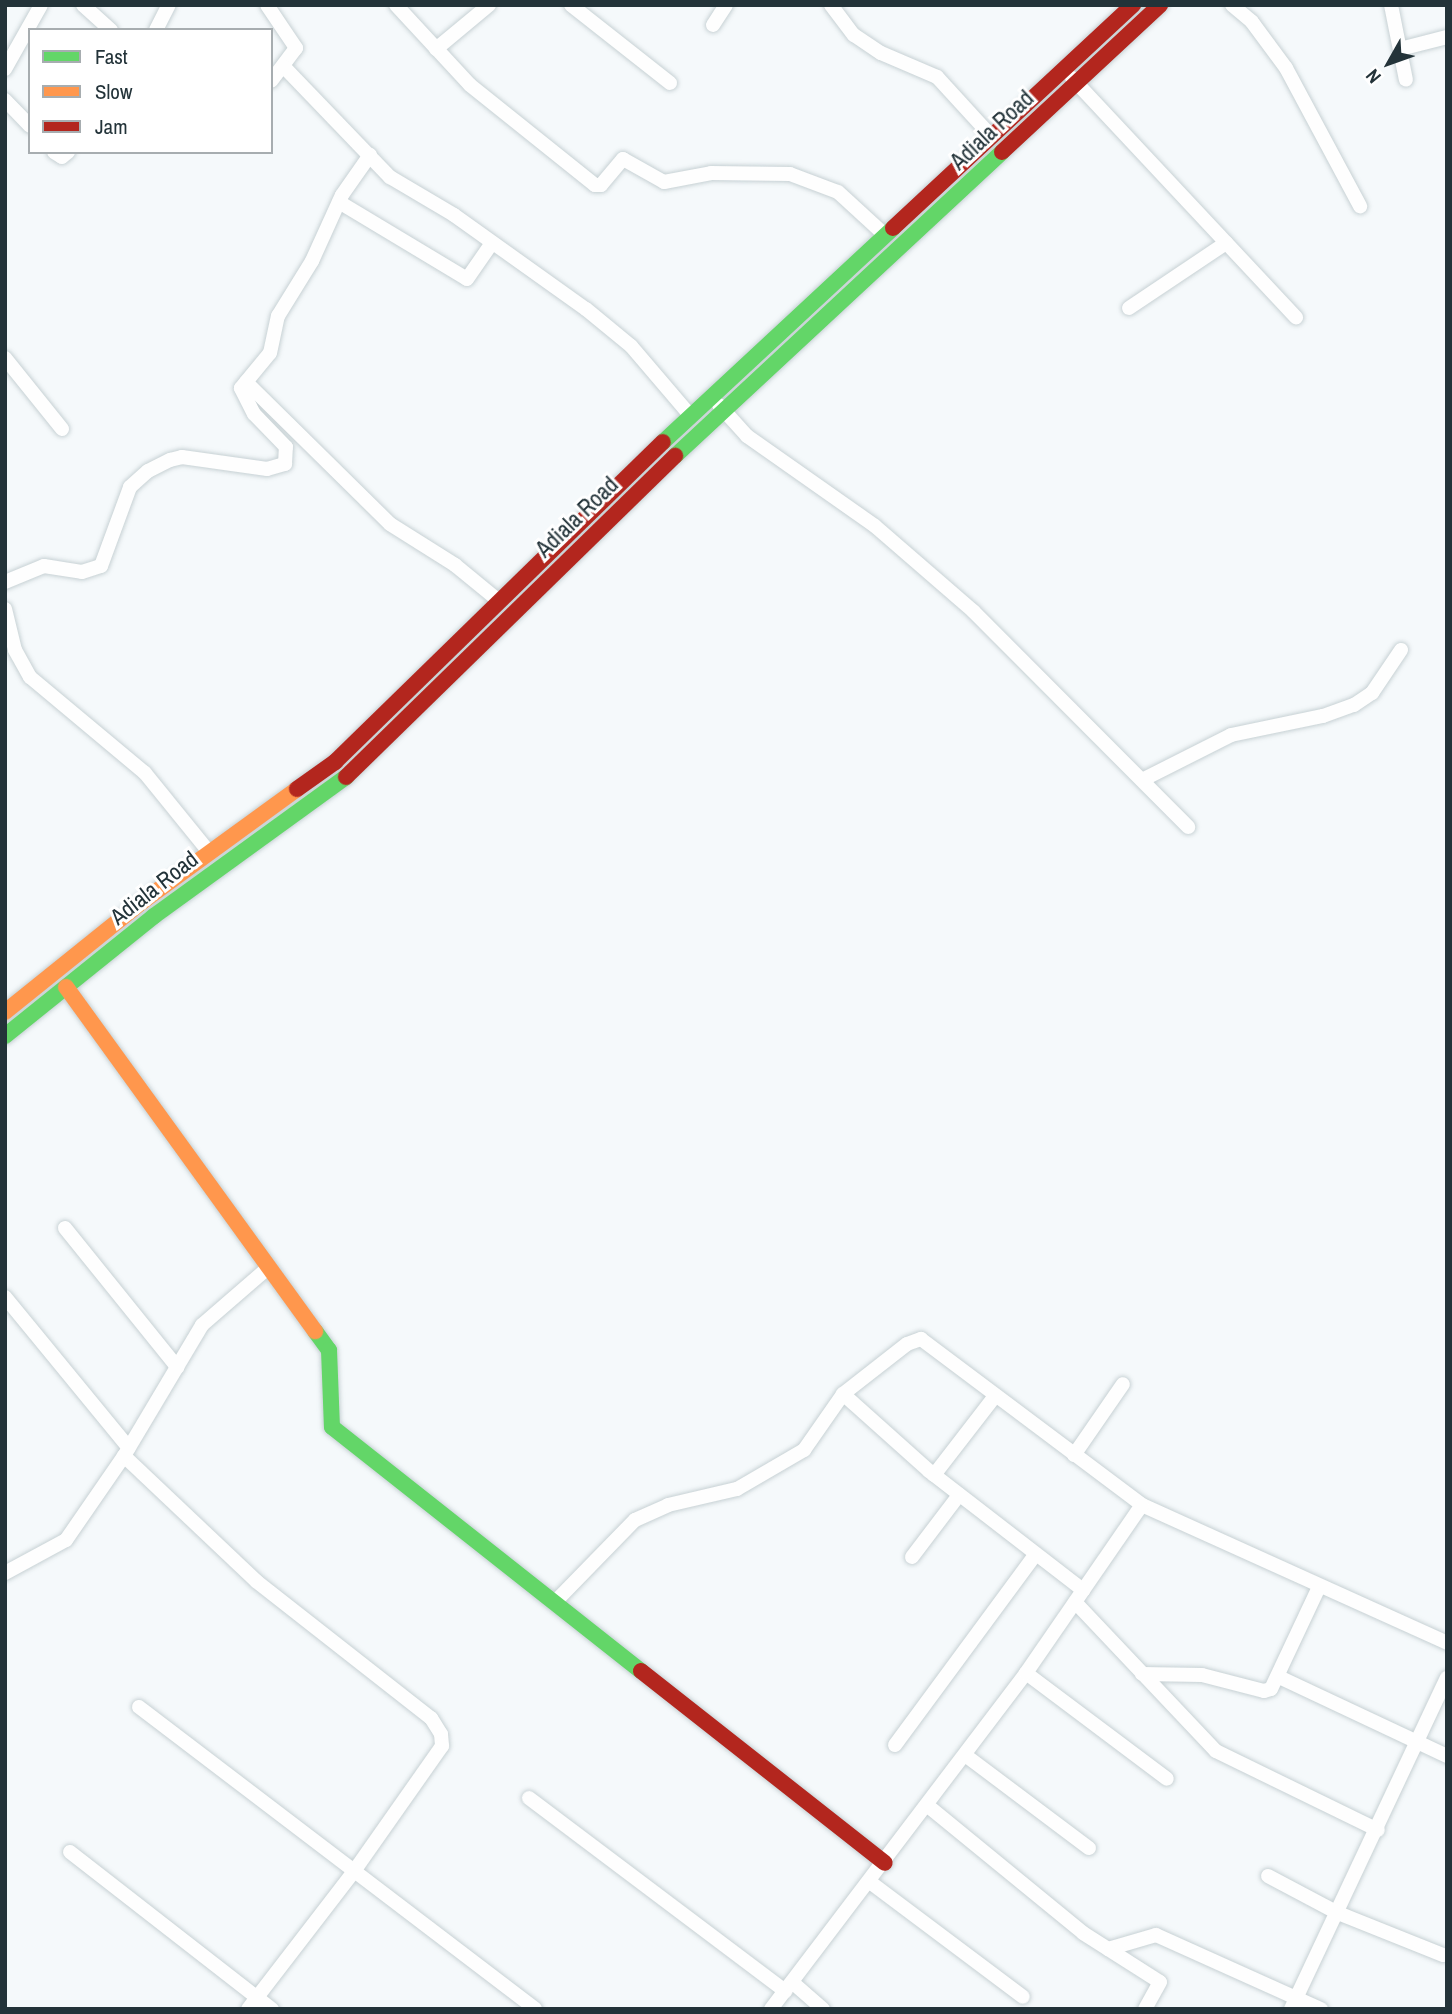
<!DOCTYPE html>
<style>
body{margin:0}
#map{position:relative;width:1452px;height:2014px;overflow:hidden;background:#f5f9fb;font-family:"Archivo Narrow",sans-serif}
div>[style]{position:absolute}
.roads{filter:drop-shadow(0 0 2px #c7d1d4) drop-shadow(0 0 2px #c7d1d4)}
.street>*{height:14px;margin:-7px;padding:0 7px;transform-origin:7px;border-radius:7px;background:#fefefe}
.fast>*{height:16px;margin:-8px;padding:0 8px;transform-origin:8px;border-radius:8px;background:#63d668}
.slow>*{height:16px;margin:-8px;padding:0 8px;transform-origin:8px;border-radius:8px;background:#ff974d}
.jam>*{height:16px;margin:-8px;padding:0 8px;transform-origin:8px;border-radius:8px;background:#b3261e}
span{translate:-50% -50%;white-space:nowrap;text-align:center;line-height:1.15;-webkit-text-stroke:6px #fff;paint-order:stroke}
.street-label{font-size:23px;color:#233339}
.frame{position:absolute;inset:0;border:7px solid #233339;pointer-events:none}
.legend{position:absolute;left:28px;top:28px;width:245px;height:126px;box-sizing:border-box;background:#fff;border:2px solid #a7adb0;margin:0;padding:9px 12px;list-style:none;font-size:21px;color:#233339}
.legend li{display:flex;align-items:center;gap:14px;height:35px}
.legend b{width:35px;border:2px solid #a7adb0}
.north{position:absolute;left:1354px;top:28px;width:70px;height:70px;-webkit-text-stroke:5px #fff;paint-order:stroke;rotate:230deg;font-size:19px;font-weight:700;line-height:28px;text-align:center;color:#233339}
.north::after{content:'';display:block;margin:auto;width:24px;height:32px;background:#233339;clip-path:polygon(50% 0,100% 100%,50% 72%,0 100%)}
</style>
<div id="map">
<div class="roads">
<div class="street">
<div style="left:83px;top:5px;width:38px;rotate:42deg"></div>
<div style="left:267px;top:5px;width:52px;rotate:56deg"></div>
<div style="left:296px;top:48px;width:41px;rotate:127.1deg"></div>
<div style="left:396px;top:5px;width:109px;rotate:47.2deg"></div>
<div style="left:470px;top:85px;width:160px;rotate:38.7deg"></div>
<div style="left:595px;top:185px;width:6px"></div>
<div style="left:601px;top:185px;width:34px;rotate:-50deg"></div>
<div style="left:623px;top:159px;width:47px;rotate:29.3deg"></div>
<div style="left:664px;top:182px;width:48px;rotate:-10.8deg"></div>
<div style="left:711px;top:173px;width:79px;rotate:0.7deg"></div>
<div style="left:790px;top:174px;width:51px;rotate:20.6deg"></div>
<div style="left:838px;top:192px;width:64px;rotate:42.5deg"></div>
<div style="left:571px;top:5px;width:126px;rotate:38.2deg"></div>
<div style="left:831px;top:5px;width:38px;rotate:53deg"></div>
<div style="left:854px;top:35px;width:32px;rotate:34deg"></div>
<div style="left:881px;top:53px;width:61px;rotate:23.2deg"></div>
<div style="left:937px;top:77px;width:81px;rotate:47.5deg"></div>
<div style="left:1232px;top:5px;width:26px;rotate:40deg"></div>
<div style="left:1252px;top:22px;width:57px;rotate:53.5deg"></div>
<div style="left:1286px;top:68px;width:157px;rotate:61.8deg"></div>
<div style="left:1391px;top:5px;width:76px;rotate:78.7deg"></div>
<div style="left:713px;top:25px;width:24px;rotate:-57deg"></div>
<div style="left:156px;top:30px;width:28px;rotate:-63deg"></div>
<div style="left:436px;top:49px;width:69px;rotate:-39.7deg"></div>
<div style="left:1400px;top:49px;width:49px;rotate:-14.3deg"></div>
<div style="left:284px;top:67px;width:153px;rotate:46.1deg"></div>
<div style="left:390px;top:177px;width:74px;rotate:30.7deg"></div>
<div style="left:454px;top:215px;width:162px;rotate:35.5deg"></div>
<div style="left:586px;top:309px;width:58px;rotate:39.4deg"></div>
<div style="left:631px;top:346px;width:91px;rotate:49.5deg"></div>
<div style="left:5px;top:69px;width:73px;rotate:-60.6deg"></div>
<div style="left:1072px;top:78px;width:328px;rotate:46.9deg"></div>
<div style="left:5px;top:100px;width:36px;rotate:46deg"></div>
<div style="left:54px;top:152px;width:9px;rotate:32deg"></div>
<div style="left:62px;top:157px;width:8px;rotate:-40deg"></div>
<div style="left:339px;top:202px;width:149px;rotate:31deg"></div>
<div style="left:467px;top:279px;width:44px;rotate:-55.2deg"></div>
<div style="left:1129px;top:308px;width:117px;rotate:-33.8deg"></div>
<div style="left:5px;top:358px;width:91px;rotate:51.2deg"></div>
<div style="left:246px;top:382px;width:202px;rotate:44.6deg"></div>
<div style="left:390px;top:524px;width:77px;rotate:32.2deg"></div>
<div style="left:455px;top:565px;width:57px;rotate:39.3deg"></div>
<div style="left:719px;top:405px;width:42px;rotate:47.9deg"></div>
<div style="left:747px;top:436px;width:156px;rotate:35.1deg"></div>
<div style="left:875px;top:526px;width:130px;rotate:40.9deg"></div>
<div style="left:973px;top:611px;width:305px;rotate:45.1deg"></div>
<div style="left:5px;top:582px;width:42px;rotate:-22.3deg"></div>
<div style="left:44px;top:566px;width:38px;rotate:9deg"></div>
<div style="left:82px;top:572px;width:20px;rotate:-18deg"></div>
<div style="left:101px;top:566px;width:84px;rotate:-69.8deg"></div>
<div style="left:130px;top:487px;width:24px;rotate:-42deg"></div>
<div style="left:148px;top:471px;width:25px;rotate:-27deg"></div>
<div style="left:170px;top:460px;width:12px;rotate:-14deg"></div>
<div style="left:182px;top:457px;width:86px;rotate:8deg"></div>
<div style="left:267px;top:469px;width:19px;rotate:-16deg"></div>
<div style="left:285px;top:464px;width:17px;rotate:-87deg"></div>
<div style="left:286px;top:447px;width:46px;rotate:-134.1deg"></div>
<div style="left:254px;top:414px;width:29px;rotate:-117deg"></div>
<div style="left:241px;top:388px;width:45px;rotate:-50.4deg"></div>
<div style="left:270px;top:353px;width:38px;rotate:-78deg"></div>
<div style="left:278px;top:316px;width:65px;rotate:-58.3deg"></div>
<div style="left:312px;top:261px;width:72px;rotate:-65.6deg"></div>
<div style="left:342px;top:195px;width:49px;rotate:-55deg"></div>
<div style="left:5px;top:609px;width:42px;rotate:76.3deg"></div>
<div style="left:15px;top:650px;width:31px;rotate:61deg"></div>
<div style="left:30px;top:677px;width:150px;rotate:39.9deg"></div>
<div style="left:145px;top:773px;width:102px;rotate:51deg"></div>
<div style="left:1142px;top:780px;width:100px;rotate:-26.8deg"></div>
<div style="left:1231px;top:735px;width:94px;rotate:-11.7deg"></div>
<div style="left:1323px;top:716px;width:33px;rotate:-20deg"></div>
<div style="left:1354px;top:705px;width:22px;rotate:-34deg"></div>
<div style="left:1372px;top:693px;width:52px;rotate:-56deg"></div>
<div style="left:65px;top:1228px;width:179px;rotate:51.1deg"></div>
<div style="left:5px;top:1297px;width:195px;rotate:50.6deg"></div>
<div style="left:843px;top:1394px;width:115px;rotate:41.8deg"></div>
<div style="left:929px;top:1471px;width:195px;rotate:37.7deg"></div>
<div style="left:1074px;top:1455px;width:86px;rotate:-55.4deg"></div>
<div style="left:124px;top:1456px;width:182px;rotate:43.4deg"></div>
<div style="left:256px;top:1581px;width:222px;rotate:38.1deg"></div>
<div style="left:431px;top:1718px;width:19px;rotate:58deg"></div>
<div style="left:441px;top:1734px;width:12px;rotate:85deg"></div>
<div style="left:442px;top:1746px;width:151px;rotate:125.1deg"></div>
<div style="left:355px;top:1870px;width:175px;rotate:127.6deg"></div>
<div style="left:934px;top:1475px;width:100px;rotate:-52.3deg"></div>
<div style="left:912px;top:1557px;width:78px;rotate:-52.8deg"></div>
<div style="left:5px;top:1573px;width:69px;rotate:-28.4deg"></div>
<div style="left:66px;top:1540px;width:102px;rotate:-55.4deg"></div>
<div style="left:124px;top:1456px;width:152px;rotate:-59.2deg"></div>
<div style="left:202px;top:1325px;width:89px;rotate:-40.9deg"></div>
<div style="left:1075px;top:1602px;width:205px;rotate:46.6deg"></div>
<div style="left:1216px;top:1751px;width:180px;rotate:26deg"></div>
<div style="left:554px;top:1603px;width:116px;rotate:-45.7deg"></div>
<div style="left:635px;top:1520px;width:36px;rotate:-24deg"></div>
<div style="left:668px;top:1505px;width:71px;rotate:-13.1deg"></div>
<div style="left:737px;top:1489px;width:78px;rotate:-30.2deg"></div>
<div style="left:804px;top:1450px;width:68px;rotate:-55.1deg"></div>
<div style="left:843px;top:1394px;width:81px;rotate:-38deg"></div>
<div style="left:907px;top:1344px;width:15px;rotate:-20deg"></div>
<div style="left:921px;top:1339px;width:276px;rotate:36.9deg"></div>
<div style="left:1142px;top:1505px;width:335px;rotate:24.3deg"></div>
<div style="left:1026px;top:1673px;width:176px;rotate:36.9deg"></div>
<div style="left:1142px;top:1674px;width:60px;rotate:1deg"></div>
<div style="left:1202px;top:1675px;width:64px;rotate:14.5deg"></div>
<div style="left:1264px;top:1691px;width:7px;rotate:-16deg"></div>
<div style="left:1271px;top:1689px;width:113px;rotate:-64.8deg"></div>
<div style="left:1279px;top:1677px;width:186px;rotate:25.2deg"></div>
<div style="left:139px;top:1707px;width:498px;rotate:37.3deg"></div>
<div style="left:895px;top:1745px;width:237px;rotate:-53.6deg"></div>
<div style="left:965px;top:1755px;width:155px;rotate:36.9deg"></div>
<div style="left:529px;top:1798px;width:321px;rotate:37deg"></div>
<div style="left:928px;top:1806px;width:200px;rotate:39.3deg"></div>
<div style="left:1083px;top:1933px;width:91px;rotate:32.5deg"></div>
<div style="left:1160px;top:1982px;width:31px;rotate:119deg"></div>
<div style="left:70px;top:1852px;width:256px;rotate:37.9deg"></div>
<div style="left:1268px;top:1876px;width:79px;rotate:27.9deg"></div>
<div style="left:1338px;top:1913px;width:113px;rotate:21.8deg"></div>
<div style="left:870px;top:1882px;width:191px;rotate:36.9deg"></div>
<div style="left:1108px;top:1949px;width:50px;rotate:-16.3deg"></div>
<div style="left:1156px;top:1935px;width:181px;rotate:24.2deg"></div>
<div style="left:792px;top:1982px;width:41px;rotate:41.1deg"></div>
<div style="left:771px;top:2009px;width:422px;rotate:-52.8deg"></div>
<div style="left:1026px;top:1673px;width:204px;rotate:-55.4deg"></div>
<div style="left:1291px;top:2009px;width:366px;rotate:-64.8deg"></div>
</div>
<div class="fast">
<div style="left:663px;top:442px;width:314px;rotate:-42.9deg"></div>
<div style="left:675px;top:456px;width:446px;rotate:-42.9deg"></div>
<div style="left:5px;top:1036px;width:191px;rotate:-38.8deg"></div>
<div style="left:154px;top:916px;width:237px;rotate:-35.9deg"></div>
<div style="left:315px;top:1331px;width:24px;rotate:54deg"></div>
<div style="left:329px;top:1350px;width:77px;rotate:87.8deg"></div>
<div style="left:332px;top:1427px;width:394px;rotate:38.3deg"></div>
</div>
<div class="slow">
<div style="left:66px;top:987px;width:425px;rotate:54.1deg"></div>
<div style="left:5px;top:1012px;width:177px;rotate:-38.8deg"></div>
<div style="left:143px;top:901px;width:190px;rotate:-36deg"></div>
</div>
<div class="jam">
<div style="left:1002px;top:152px;width:216px;rotate:-42.9deg"></div>
<div style="left:893px;top:228px;width:328px;rotate:-42.9deg"></div>
<div style="left:346px;top:777px;width:460px;rotate:-44.3deg"></div>
<div style="left:297px;top:789px;width:47px;rotate:-35.4deg"></div>
<div style="left:335px;top:762px;width:458px;rotate:-44.3deg"></div>
<div style="left:641px;top:1671px;width:310px;rotate:38.2deg"></div>
</div>
</div>
<div class="street-label">
<span style="left:992px;top:130px;rotate:-43deg">Adiala Road</span>
<span style="left:577px;top:517px;rotate:-44deg">Adiala Road</span>
<span style="left:154px;top:888px;rotate:-38deg">Adiala Road</span>
</div>
<div class="frame"></div>
<ul class="legend">
<li><b style="height:9px;background:#63d668"></b>Fast</li>
<li><b style="height:9px;background:#ff974d"></b>Slow</li>
<li><b style="height:9px;background:#b3261e"></b>Jam</li>
</ul>
<div class="north">N</div>
</div>
